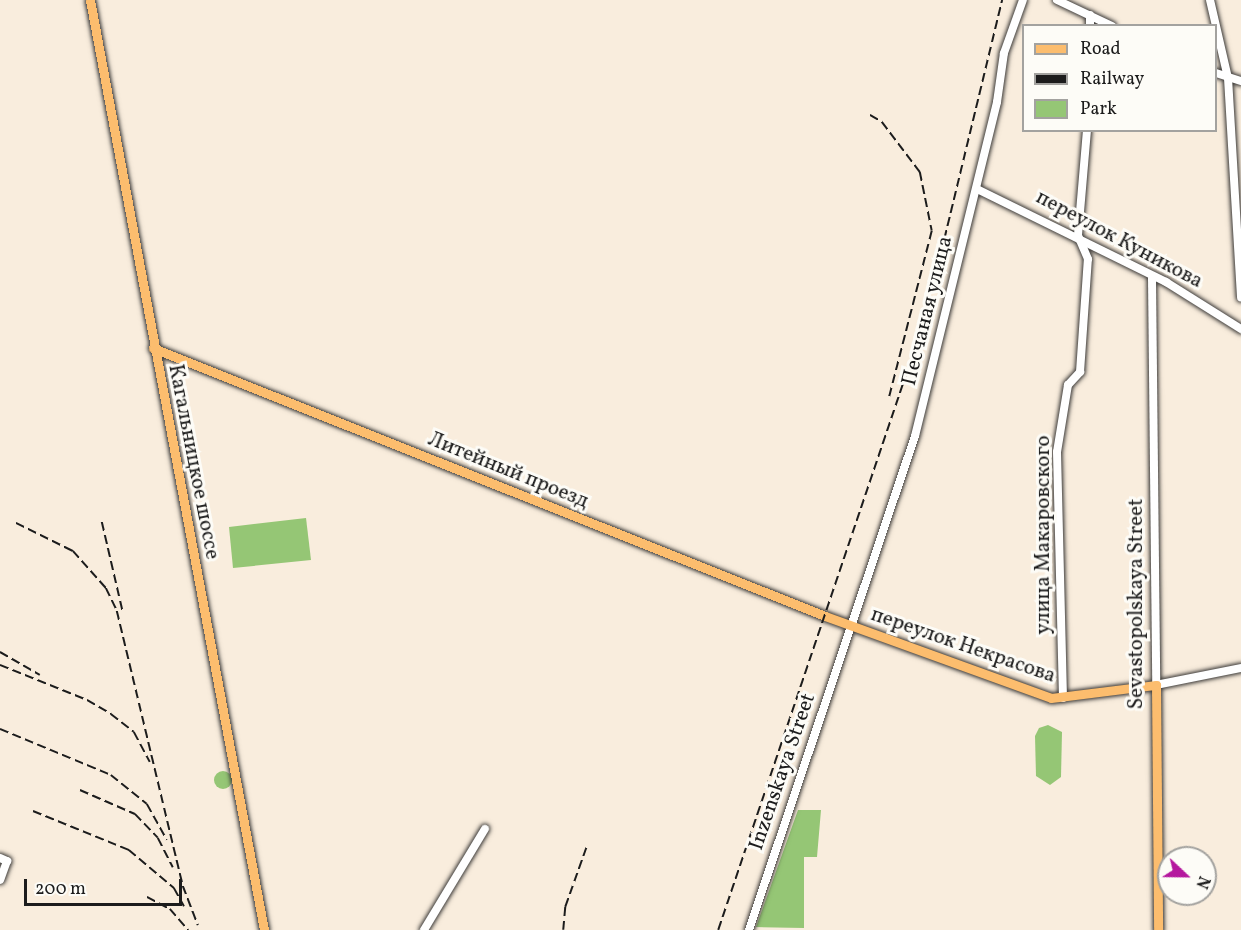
<!DOCTYPE html>
<meta charset="utf-8">
<style>
body{margin:0}
#map{position:relative;width:1241px;height:930px;overflow:hidden;background:#f9eddd;font-family:Vollkorn,serif}
div>[style]{position:absolute}
.green>*{inset:0;background:#95c675}
.round{border-radius:50%}
.roads{filter:drop-shadow(0 0 2px #3d3b39) drop-shadow(0 0 2px #3d3b39)}
.minor>*{height:8px;margin:-4px;padding:0 4px;transform-origin:4px;border-radius:4px;background:#fff}
.major>*{height:9px;margin:-4.5px;padding:0 4.5px;transform-origin:4.5px;border-radius:4.5px;background:#fcbd6e}
.rail>*{height:1.5px;margin-top:-0.75px;transform-origin:0;background:repeating-linear-gradient(90deg,#1c1c1c 0 9px,transparent 0 13.5px)}
span{translate:-50% -50%;white-space:nowrap;text-align:center;line-height:1.15;-webkit-text-stroke:6px #fdfcf7;paint-order:stroke}
.street-label{font-size:21px;color:#1c1c1c}
.legend{position:absolute;left:1022px;top:24px;width:195px;height:108px;box-sizing:border-box;background:#fdfcf7;border:2px solid #a3a29f;margin:0;padding:8px 10px;list-style:none;font-size:18px;color:#1c1c1c}
.legend li{display:flex;align-items:center;gap:12px;height:30px}
.legend b{width:30px;border:2px solid #a3a29f}
.north{position:absolute;left:1157px;top:846px;width:60px;height:60px;box-sizing:border-box;background:#fdfcf7;border:2px solid #a3a29f;border-radius:50%;rotate:112deg;font-size:16px;font-weight:700;line-height:24px;text-align:center;color:#1c1c1c}
.north::after{content:'';display:block;margin:auto;width:21px;height:27px;background:#b5179e;clip-path:polygon(50% 0,100% 100%,50% 72%,0 100%)}
.scale{position:absolute;left:24px;top:879px;width:158px;height:27px;box-sizing:border-box;border:3px solid #1c1c1c;border-top:0;padding-left:8px;font-size:18px;line-height:21px;white-space:nowrap;color:#1c1c1c;-webkit-text-stroke:4px #fdfcf7;paint-order:stroke}
</style>
<div id="map">
<div class="green">
<div style="clip-path:polygon(306px 518px,311px 560px,233px 568px,229px 527px)"></div>
<div style="clip-path:polygon(1048px 725px,1062px 732px,1061px 777px,1050px 785px,1036px 776px,1035px 736px,1039px 728px)"></div>
<div class="round" style="left:214px;top:771px;width:18px;height:18px"></div>
<div style="clip-path:polygon(798px 810px,821px 810px,817px 857px,804px 857px,804px 928px,756px 927px)"></div>
</div>
<div class="roads">
<div class="minor">
<div style="left:1057px;top:0;width:61px;rotate:25.3deg"></div>
<div style="left:1210px;top:0;width:80px;rotate:77deg"></div>
<div style="left:1228px;top:78px;width:220px;rotate:86.6deg"></div>
<div style="left:1090px;top:26px;width:11px;rotate:-90deg"></div>
<div style="left:1216px;top:73px;width:26px;rotate:18deg"></div>
<div style="left:977px;top:189px;width:211px;rotate:26.2deg"></div>
<div style="left:1166px;top:282px;width:89px;rotate:32.1deg"></div>
<div style="left:1152px;top:278px;width:407px;rotate:89.4deg"></div>
<div style="left:1156px;top:685px;width:87px;rotate:-11.3deg"></div>
<div style="left:1063px;top:698px;width:246px;rotate:-91.4deg"></div>
<div style="left:1057px;top:452px;width:68px;rotate:-80.7deg"></div>
<div style="left:1068px;top:385px;width:18px;rotate:-47deg"></div>
<div style="left:1080px;top:372px;width:113px;rotate:-86deg"></div>
<div style="left:1088px;top:259px;width:26px;rotate:-113deg"></div>
<div style="left:1078px;top:235px;width:105px;rotate:-85.1deg"></div>
<div style="left:0;top:858px;width:8px;rotate:23deg"></div>
<div style="left:7px;top:861px;width:20px;rotate:110deg"></div>
<div style="left:424px;top:930px;width:118px;rotate:-58.9deg"></div>
<div style="left:749px;top:930px;width:521px;rotate:-71.43deg"></div>
<div style="left:915px;top:436px;width:344px;rotate:-76.2deg"></div>
<div style="left:997px;top:102px;width:49px;rotate:-81.9deg"></div>
<div style="left:1004px;top:53px;width:56px;rotate:-70.3deg"></div>
</div>
<div class="major">
<div style="left:90px;top:0;width:946px;rotate:79.4deg"></div>
<div style="left:153px;top:348px;width:723px;rotate:21.74deg"></div>
<div style="left:825px;top:616px;width:240px;rotate:19.9deg"></div>
<div style="left:1051px;top:698px;width:106px;rotate:-7.1deg"></div>
<div style="left:1156px;top:685px;width:245px;rotate:89.5deg"></div>
</div>
</div>
<div class="rail">
<div style="left:870px;top:115px;width:14px;rotate:30deg"></div>
<div style="left:882px;top:122px;width:63px;rotate:52.8deg"></div>
<div style="left:920px;top:172px;width:60px;rotate:78.5deg"></div>
<div style="left:932px;top:231px;width:173px;rotate:104.4deg"></div>
<div style="left:102px;top:522px;width:92px;rotate:76.9deg"></div>
<div style="left:16px;top:523px;width:64px;rotate:26.2deg"></div>
<div style="left:73px;top:551px;width:50px;rotate:48.3deg"></div>
<div style="left:106px;top:588px;width:25px;rotate:64deg"></div>
<div style="left:117px;top:611px;width:283px;rotate:76.5deg"></div>
<div style="left:183px;top:886px;width:42px;rotate:69deg"></div>
<div style="left:0;top:652px;width:46px;rotate:29.9deg"></div>
<div style="left:0;top:665px;width:94px;rotate:21.9deg"></div>
<div style="left:87px;top:700px;width:28px;rotate:30deg"></div>
<div style="left:111px;top:714px;width:29px;rotate:38deg"></div>
<div style="left:134px;top:732px;width:34px;rotate:62deg"></div>
<div style="left:0;top:729px;width:120px;rotate:22.5deg"></div>
<div style="left:111px;top:775px;width:46px;rotate:38.9deg"></div>
<div style="left:147px;top:804px;width:41px;rotate:60.9deg"></div>
<div style="left:80px;top:790px;width:60px;rotate:23.6deg"></div>
<div style="left:135px;top:814px;width:33px;rotate:46deg"></div>
<div style="left:158px;top:838px;width:33px;rotate:63deg"></div>
<div style="left:33px;top:811px;width:104px;rotate:22.1deg"></div>
<div style="left:129px;top:850px;width:59px;rotate:40.2deg"></div>
<div style="left:174px;top:888px;width:21px;rotate:61deg"></div>
<div style="left:147px;top:897px;width:26px;rotate:28deg"></div>
<div style="left:170px;top:909px;width:28px;rotate:49deg"></div>
<div style="left:563px;top:930px;width:23px;rotate:-85deg"></div>
<div style="left:565px;top:907px;width:63px;rotate:-70.4deg"></div>
<div style="left:718px;top:930px;width:646px;rotate:-71.31deg"></div>
<div style="left:925px;top:318px;width:327px;rotate:-76.4deg"></div>
</div>
<div class="street-label">
<span style="left:1119px;top:240px;rotate:28deg">переулок Куникова</span>
<span style="left:928px;top:311px;rotate:-76deg">Песчаная улица</span>
<span style="left:193px;top:462px;rotate:79deg">Кагальницкое шоссе</span>
<span style="left:508px;top:471px;rotate:22deg">Литейный проезд</span>
<span style="left:1044px;top:535px;rotate:-90deg">улица Макаровского</span>
<span style="left:1137px;top:604px;rotate:-90deg">Sevastopolskaya Street</span>
<span style="left:963px;top:646px;rotate:19deg">переулок Некрасова</span>
<span style="left:783px;top:772px;rotate:-71deg">Inzenskaya Street</span>
</div>
<ul class="legend">
<li><b style="height:8px;background:#fcbd6e"></b>Road</li>
<li><b style="height:8px;background:#1c1c1c"></b>Railway</li>
<li><b style="height:16px;background:#95c675"></b>Park</li>
</ul>
<div class="north">N</div>
<div class="scale">200 m</div>
</div>
